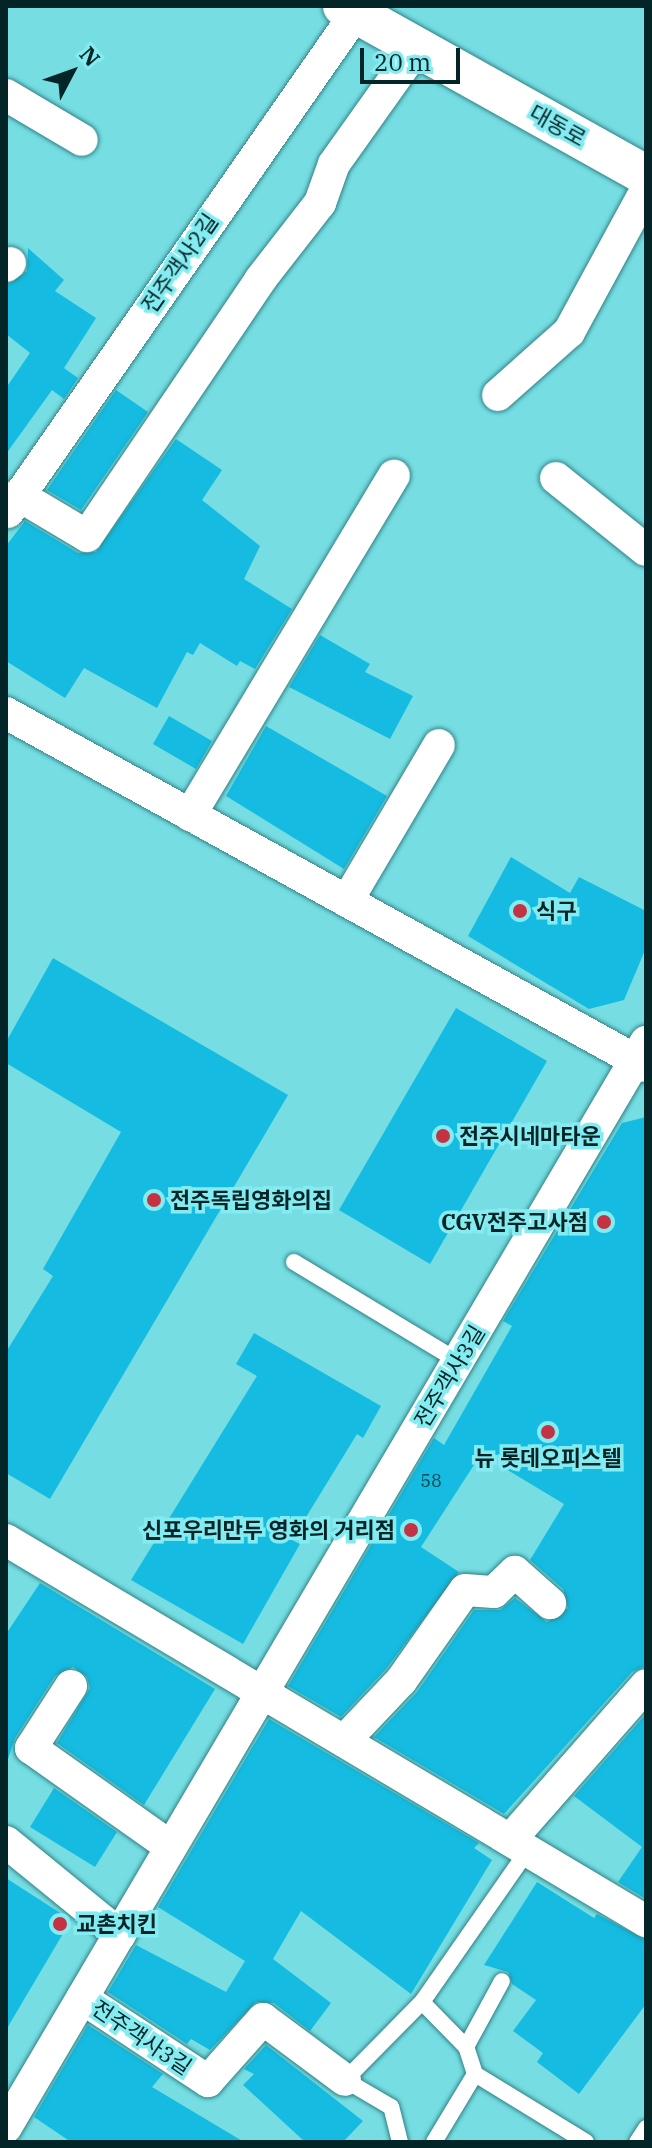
<!DOCTYPE html>
<meta charset="utf-8">
<style>
body{margin:0}
#map{position:relative;width:652px;height:2148px;overflow:hidden;background:#76dee3;font-family:"IBM Plex Serif","Noto Sans KR",serif}
div>[style]{position:absolute}
.building>*{inset:0;background:#15bbe1}
.roads{filter:drop-shadow(0 0 2px #318286) drop-shadow(0 0 2px #318286)}
.service>*{height:16px;margin:-8px;padding:0 8px;transform-origin:8px;border-radius:8px;background:#fff}
.minor>*{height:32px;margin:-16px;padding:0 16px;transform-origin:16px;border-radius:16px;background:#fff}
.tertiary>*{height:40px;margin:-20px;padding:0 20px;transform-origin:20px;border-radius:20px;background:#fff}
.dots>*{width:22px;height:22px;translate:-50% -50%;box-sizing:border-box;border:4px solid #84ecf1;border-radius:50%}
span{translate:-50% -50%;white-space:nowrap;text-align:center;line-height:1.15;-webkit-text-stroke:7px #84ecf1;paint-order:stroke}
.number-label{font-size:18px;color:#084a56}
.number-label span{-webkit-text-stroke-width:0}
.street-label{font-size:22px;color:#032527}
.poi-label{font-size:22px;color:#032527;font-weight:700}
.left{translate:0 -50%;text-align:left}
.right{translate:-100% -50%;text-align:right}
.frame{position:absolute;inset:0;border:8px solid #032527;pointer-events:none}
.north{position:absolute;left:32px;top:32px;width:80px;height:80px;-webkit-text-stroke:6px #84ecf1;paint-order:stroke;rotate:49deg;font-size:22px;font-weight:700;line-height:32px;text-align:center;color:#032527}
.north::after{content:'';display:block;margin:auto;width:28px;height:36px;background:#032527;clip-path:polygon(50% 0,100% 100%,50% 72%,0 100%)}
.scale{position:absolute;left:360px;top:48px;width:100px;height:36px;box-sizing:border-box;border:4px solid #032527;border-top:0;padding-left:10px;font-size:24px;line-height:28px;white-space:nowrap;color:#032527;-webkit-text-stroke:6px #84ecf1;paint-order:stroke}
</style>
<div id="map">
<div class="building">
<div style="clip-path:polygon(28px 248px,64px 280px,55px 291px,96px 318px,64px 368px,78px 378px,64px 399px,52px 390px,6px 454px,6px 388px,30px 353px,6px 334px,6px 285px,27px 271px)"></div>
<div style="clip-path:polygon(116px 390px,148px 412px,81px 510px,47px 490px)"></div>
<div style="clip-path:polygon(176px 439px,222px 470px,202px 500px,260px 546px,244px 579px,292px 609px,255px 669px,240px 661px,237px 666px,200px 643px,193px 655px,187px 652px,157px 708px,84px 668px,65px 698px,6px 661px,6px 546px,25px 521px,78px 553px,96px 552px)"></div>
<div style="clip-path:polygon(320px 635px,370px 664px,365px 672px,413px 696px,390px 739px,289px 687px)"></div>
<div style="clip-path:polygon(169px 716px,212px 741px,196px 769px,153px 744px)"></div>
<div style="clip-path:polygon(266px 726px,387px 796px,344px 869px,226px 796px)"></div>
<div style="clip-path:polygon(511px 857px,570px 893px,579px 877px,646px 911px,646px 948px,624px 1000px,589px 1009px,468px 936px)"></div>
<div style="clip-path:polygon(53px 958px,288px 1095px,50px 1499px,6px 1473px,6px 1352px,53px 1276px,43px 1269px,121px 1132px,6px 1063px,6px 1042px)"></div>
<div style="clip-path:polygon(456px 1008px,547px 1061px,430px 1264px,339px 1210px)"></div>
<div style="clip-path:polygon(646px 1117px,646px 1666px,632px 1672px,504px 1814px,374px 1737px,417px 1692px,474px 1610px,500px 1610px,515px 1598px,547px 1622px,568px 1608px,563px 1589px,530px 1560px,564px 1504px,481px 1454px,421px 1547px,459px 1572px,386px 1669px,341px 1717px,288px 1686px,434px 1438px,444px 1445px,512px 1326px,503px 1321px,622px 1123px)"></div>
<div style="clip-path:polygon(254px 1333px,381px 1406px,363px 1438px,357px 1434px,292px 1540px,300px 1544px,243px 1644px,131px 1580px,257px 1376px,236px 1364px)"></div>
<div style="clip-path:polygon(40px 1583px,215px 1689px,144px 1805px,57px 1743px,90px 1688px,87px 1677px,73px 1667px,55px 1676px,15px 1738px,6px 1765px,6px 1634px)"></div>
<div style="clip-path:polygon(646px 1714px,646px 1899px,618px 1882px,642px 1847px,574px 1796px)"></div>
<div style="clip-path:polygon(269px 1719px,479px 1843px,474px 1848px,492px 1860px,411px 1994px,301px 1911px,273px 1959px,331px 2003px,310px 2031px,274px 2003px,256px 2002px,210px 2050px,191px 2039px,187px 2044px,108px 1992px,136px 1945px,226px 1992px,245px 1961px,158px 1907px)"></div>
<div style="clip-path:polygon(54px 1788px,117px 1832px,95px 1867px,30px 1827px)"></div>
<div style="clip-path:polygon(6px 1878px,71px 1920px,6px 2030px)"></div>
<div style="clip-path:polygon(537px 1882px,594px 1918px,597px 1914px,646px 1940px,646px 2004px,579px 2094px,537px 2062px,543px 2053px,513px 2031px,536px 2000px,512px 1984px,508px 1972px,484px 1965px)"></div>
<div style="clip-path:polygon(88px 2025px,163px 2074px,152px 2087px,244px 2142px,71px 2142px,34px 2117px)"></div>
<div style="clip-path:polygon(266px 2045px,363px 2121px,343px 2142px,305px 2142px,243px 2085px,254px 2074px,244px 2069px)"></div>
</div>
<div class="roads">
<div class="service">
<div style="left:294px;top:1262px;width:192px;rotate:31.1deg"></div>
<div style="left:422px;top:2002px;width:63px;rotate:45.6deg"></div>
<div style="left:475px;top:2074px;width:28px;rotate:-108deg"></div>
<div style="left:466px;top:2047px;width:75px;rotate:-61.4deg"></div>
<div style="left:400px;top:2142px;width:36px;rotate:-104deg"></div>
<div style="left:391px;top:2107px;width:53px;rotate:-149.6deg"></div>
<div style="left:345px;top:2080px;width:110px;rotate:-45.4deg"></div>
<div style="left:422px;top:2002px;width:185px;rotate:-55.1deg"></div>
<div style="left:434px;top:2142px;width:79px;rotate:-58.9deg"></div>
<div style="left:475px;top:2074px;width:130px;rotate:31.5deg"></div>
<div style="left:637px;top:2142px;width:17px;rotate:-57deg"></div>
</div>
<div class="minor">
<div style="left:6px;top:95px;width:88px;rotate:30.6deg"></div>
<div style="left:6px;top:266px;width:5px;rotate:-37deg"></div>
<div style="left:498px;top:395px;width:95px;rotate:-41.6deg"></div>
<div style="left:569px;top:332px;width:162px;rotate:-61.5deg"></div>
<div style="left:556px;top:478px;width:115px;rotate:38.7deg"></div>
<div style="left:18px;top:495px;width:80px;rotate:30.7deg"></div>
<div style="left:87px;top:536px;width:309px;rotate:-55.9deg"></div>
<div style="left:260px;top:280px;width:98px;rotate:-52.1deg"></div>
<div style="left:320px;top:203px;width:41px;rotate:-70.3deg"></div>
<div style="left:334px;top:164px;width:143px;rotate:-54.6deg"></div>
<div style="left:8px;top:512px;width:617px;rotate:-55.1deg"></div>
<div style="left:6px;top:713px;width:731px;rotate:28.88deg"></div>
<div style="left:190px;top:815px;width:396px;rotate:-59deg"></div>
<div style="left:347px;top:901px;width:181px;rotate:-59.5deg"></div>
<div style="left:6px;top:1540px;width:745px;rotate:30.77deg"></div>
<div style="left:71px;top:1686px;width:74px;rotate:122.8deg"></div>
<div style="left:31px;top:1748px;width:171px;rotate:35.3deg"></div>
<div style="left:344px;top:1741px;width:83px;rotate:-46.5deg"></div>
<div style="left:401px;top:1681px;width:111px;rotate:-54.9deg"></div>
<div style="left:465px;top:1590px;width:29px;rotate:4deg"></div>
<div style="left:494px;top:1592px;width:29px;rotate:-44deg"></div>
<div style="left:515px;top:1572px;width:47px;rotate:41.5deg"></div>
<div style="left:510px;top:1840px;width:206px;rotate:-48.7deg"></div>
<div style="left:6px;top:1842px;width:147px;rotate:39.2deg"></div>
<div style="left:82px;top:1998px;width:151px;rotate:33.4deg"></div>
<div style="left:208px;top:2081px;width:83px;rotate:-48.4deg"></div>
<div style="left:263px;top:2019px;width:102px;rotate:36.6deg"></div>
<div style="left:6px;top:2127px;width:1260px;rotate:-59.47deg"></div>
</div>
<div class="tertiary">
<div style="left:343px;top:6px;width:347px;rotate:29.2deg"></div>
</div>
</div>
<div class="dots">
<div style="left:520px;top:911px;background:#c43343"></div>
<div style="left:443px;top:1136px;background:#c43343"></div>
<div style="left:154px;top:1200px;background:#c43343"></div>
<div style="left:604px;top:1222px;background:#c43343"></div>
<div style="left:548px;top:1432px;background:#c43343"></div>
<div style="left:411px;top:1530px;background:#c43343"></div>
<div style="left:60px;top:1924px;background:#c43343"></div>
</div>
<div class="number-label">
<span style="left:431px;top:1481px">58</span>
</div>
<div class="street-label">
<span style="left:558px;top:125px;rotate:29deg">대동로</span>
<span style="left:179px;top:263px;rotate:-55deg">전주객사2길</span>
<span style="left:449px;top:1376px;rotate:-59deg">전주객사3길</span>
<span style="left:142px;top:2037px;rotate:34deg">전주객사3길</span>
</div>
<div class="poi-label">
<span class="left" style="left:536px;top:911px">식구</span>
<span class="left" style="left:459px;top:1136px">전주시네마타운</span>
<span class="left" style="left:170px;top:1200px">전주독립영화의집</span>
<span class="right" style="left:588px;top:1222px">CGV전주고사점</span>
<span style="left:548px;top:1458px">뉴 롯데오피스텔</span>
<span class="right" style="left:395px;top:1530px">신포우리만두 영화의 거리점</span>
<span class="left" style="left:76px;top:1924px">교촌치킨</span>
</div>
<div class="frame"></div>
<div class="north">N</div>
<div class="scale">20 m</div>
</div>
